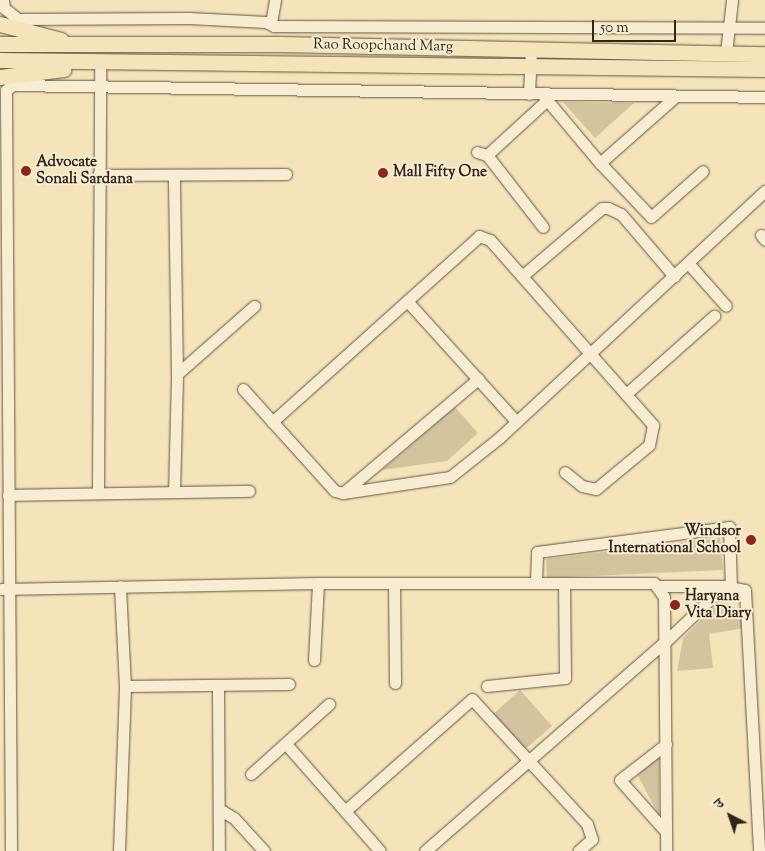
<!DOCTYPE html>
<meta charset="utf-8">
<style>
body{margin:0}
#map{position:relative;width:765px;height:851px;overflow:hidden;background:#f5e4b9;font-family:"Sorts Mill Goudy","Noto Serif Devanagari",serif}
div>[style]{position:absolute}
.green>*{inset:0;background:#d4c49e}
.roads{filter:drop-shadow(0 0 1px #625543) drop-shadow(0 0 1px #625543)}
.minor>*{height:11px;margin:-5.5px;padding:0 5.5px;transform-origin:5.5px;border-radius:5.5px;background:#f8edd2}
.major>*{height:15px;margin:-7.5px;padding:0 7.5px;transform-origin:7.5px;border-radius:7.5px;background:#f5e4b9}
.dots>*{width:14px;height:14px;translate:-50% -50%;box-sizing:border-box;border:2px solid #f8edd2;border-radius:50%}
span{translate:-50% -50%;white-space:nowrap;text-align:center;line-height:1.15;-webkit-text-stroke:4px #f8edd2;paint-order:stroke}
.street-label{font-size:15px;color:#31251c}
.poi-label{font-size:15px;color:#31251c;font-weight:700}
.left{translate:0 -50%;text-align:left}
.right{translate:-100% -50%;text-align:right}
.north{position:absolute;left:705px;top:791px;width:50px;height:50px;-webkit-text-stroke:4px #f8edd2;paint-order:stroke;rotate:319deg;font-size:14px;font-weight:700;line-height:20px;text-align:center;color:#31251c}
.north::after{content:'';display:block;margin:auto;width:18px;height:22px;background:#31251c;clip-path:polygon(50% 0,100% 100%,50% 72%,0 100%)}
.scale{position:absolute;left:592px;top:20px;width:84px;height:22px;box-sizing:border-box;border:2px solid #31251c;border-top:0;padding-left:6px;font-size:15px;line-height:18px;white-space:nowrap;color:#31251c;-webkit-text-stroke:4px #f8edd2;paint-order:stroke}
</style>
<div id="map">
<div class="green">
<div style="clip-path:polygon(563px 102px,634px 103px,595px 138px)"></div>
<div style="clip-path:polygon(455px 407px,478px 433px,447px 461px,382px 470px)"></div>
<div style="clip-path:polygon(720px 538px,723px 570px,547px 578px,546px 559px)"></div>
<div style="clip-path:polygon(720px 601px,740px 610px,745px 628px,709px 634px,713px 668px,677px 671px,683px 638px)"></div>
<div style="clip-path:polygon(520px 690px,552px 726px,522px 752px,491px 716px)"></div>
<div style="clip-path:polygon(659px 753px,659px 816px,636px 772px)"></div>
</div>
<div class="roads">
<div class="minor">
<div style="left:3px;top:0;width:8px;rotate:83deg"></div>
<div style="left:4px;top:8px;width:18px;rotate:38deg"></div>
<div style="left:18px;top:19px;width:171px;rotate:-0.3deg"></div>
<div style="left:189px;top:18px;width:77px;rotate:3deg"></div>
<div style="left:266px;top:22px;width:9px;rotate:27deg"></div>
<div style="left:274px;top:26px;width:491px;rotate:0.2deg"></div>
<div style="left:271px;top:23px;width:23px;rotate:-80deg"></div>
<div style="left:726px;top:53px;width:53px;rotate:-83.5deg"></div>
<div style="left:529px;top:94px;width:44px;rotate:-87.4deg"></div>
<div style="left:542px;top:94px;width:90px;rotate:50deg"></div>
<div style="left:600px;top:163px;width:101px;rotate:-41.4deg"></div>
<div style="left:477px;top:152px;width:10px;rotate:17deg"></div>
<div style="left:487px;top:155px;width:91px;rotate:52.1deg"></div>
<div style="left:487px;top:155px;width:81px;rotate:-42.5deg"></div>
<div style="left:600px;top:163px;width:74px;rotate:46.6deg"></div>
<div style="left:651px;top:217px;width:69px;rotate:-41.5deg"></div>
<div style="left:98px;top:175px;width:188px;rotate:-0.3deg"></div>
<div style="left:761px;top:235px;width:6px;rotate:51deg"></div>
<div style="left:688px;top:263px;width:57px;rotate:48.5deg"></div>
<div style="left:522px;top:276px;width:105px;rotate:-40.4deg"></div>
<div style="left:602px;top:208px;width:6px"></div>
<div style="left:608px;top:208px;width:14px;rotate:25deg"></div>
<div style="left:621px;top:214px;width:82px;rotate:49.5deg"></div>
<div style="left:407px;top:301px;width:162px;rotate:47.8deg"></div>
<div style="left:177px;top:374px;width:103px;rotate:-41.4deg"></div>
<div style="left:243px;top:389px;width:137px;rotate:48deg"></div>
<div style="left:335px;top:491px;width:8px;rotate:14deg"></div>
<div style="left:343px;top:493px;width:108px;rotate:-8.5deg"></div>
<div style="left:450px;top:477px;width:63px;rotate:-38.5deg"></div>
<div style="left:499px;top:438px;width:363px;rotate:-42.9deg"></div>
<div style="left:626px;top:394px;width:118px;rotate:-41.6deg"></div>
<div style="left:272px;top:422px;width:278px;rotate:-41.9deg"></div>
<div style="left:479px;top:236px;width:12px;rotate:20deg"></div>
<div style="left:490px;top:240px;width:247px;rotate:48.6deg"></div>
<div style="left:653px;top:425px;width:20px;rotate:101deg"></div>
<div style="left:649px;top:445px;width:69px;rotate:140.3deg"></div>
<div style="left:596px;top:489px;width:14px;rotate:-168deg"></div>
<div style="left:582px;top:486px;width:22px;rotate:-141deg"></div>
<div style="left:174px;top:492px;width:118px;rotate:-88.5deg"></div>
<div style="left:177px;top:374px;width:198px;rotate:-90.9deg"></div>
<div style="left:98px;top:493px;width:432px;rotate:-89.7deg"></div>
<div style="left:343px;top:493px;width:177px;rotate:-40.2deg"></div>
<div style="left:8px;top:495px;width:241px;rotate:-1deg"></div>
<div style="left:394px;top:583px;width:100px;rotate:89.4deg"></div>
<div style="left:536px;top:583px;width:31px;rotate:-88deg"></div>
<div style="left:537px;top:552px;width:194px;rotate:-7.4deg"></div>
<div style="left:729px;top:527px;width:61px;rotate:88.1deg"></div>
<div style="left:658px;top:586px;width:66px"></div>
<div style="left:724px;top:586px;width:21px;rotate:11deg"></div>
<div style="left:745px;top:590px;width:261px;rotate:86.9deg"></div>
<div style="left:1px;top:589px;width:317px;rotate:-1.1deg"></div>
<div style="left:318px;top:583px;width:336px"></div>
<div style="left:654px;top:583px;width:17px;rotate:54deg"></div>
<div style="left:664px;top:597px;width:254px;rotate:89.5deg"></div>
<div style="left:314px;top:660px;width:77px;rotate:-87deg"></div>
<div style="left:125px;top:686px;width:164px;rotate:-0.7deg"></div>
<div style="left:218px;top:686px;width:165px;rotate:89.7deg"></div>
<div style="left:487px;top:686px;width:78px;rotate:-5.9deg"></div>
<div style="left:565px;top:678px;width:95px;rotate:-90.6deg"></div>
<div style="left:286px;top:744px;width:142px;rotate:48.7deg"></div>
<div style="left:666px;top:744px;width:58px;rotate:142deg"></div>
<div style="left:620px;top:780px;width:69px;rotate:48.5deg"></div>
<div style="left:251px;top:774px;width:105px;rotate:-41.9deg"></div>
<div style="left:219px;top:809px;width:17px;rotate:31deg"></div>
<div style="left:234px;top:818px;width:45px;rotate:47.7deg"></div>
<div style="left:345px;top:811px;width:169px;rotate:-41.4deg"></div>
<div style="left:472px;top:699px;width:170px;rotate:47.4deg"></div>
<div style="left:587px;top:824px;width:16px;rotate:72deg"></div>
<div style="left:592px;top:839px;width:18px;rotate:139deg"></div>
<div style="left:11px;top:851px;width:761px;rotate:-90.38deg"></div>
<div style="left:6px;top:90px;width:9px;rotate:-36deg"></div>
<div style="left:13px;top:85px;width:752px;rotate:0.91deg"></div>
<div style="left:119px;top:851px;width:165px;rotate:-87.9deg"></div>
<div style="left:125px;top:686px;width:100px;rotate:-92.9deg"></div>
<div style="left:425px;top:851px;width:318px;rotate:-41.1deg"></div>
<div style="left:665px;top:642px;width:81px;rotate:-43.5deg"></div>
</div>
<div class="major">
<div style="left:0;top:24px;width:63px;rotate:14.7deg"></div>
<div style="left:0;top:44px;width:280px"></div>
<div style="left:280px;top:44px;width:485px;rotate:1.2deg"></div>
<div style="left:0;top:60px;width:765px;rotate:0.67deg"></div>
<div style="left:0;top:77px;width:64px;rotate:-7.1deg"></div>
</div>
</div>
<div class="dots">
<div style="left:26px;top:171px;background:#8f2418"></div>
<div style="left:383px;top:173px;background:#8f2418"></div>
<div style="left:751px;top:540px;background:#8f2418"></div>
<div style="left:675px;top:605px;background:#8f2418"></div>
</div>
<div class="street-label">
<span style="left:383px;top:46px;rotate:1deg">Rao Roopchand Marg</span>
</div>
<div class="poi-label">
<span class="left" style="left:36px;top:171px">Advocate<br>Sonali Sardana</span>
<span class="left" style="left:393px;top:173px">Mall Fifty One</span>
<span class="right" style="left:741px;top:540px">Windsor<br>International School</span>
<span class="left" style="left:685px;top:605px">Haryana<br>Vita Diary</span>
</div>
<div class="north">उ</div>
<div class="scale">50 m</div>
</div>
